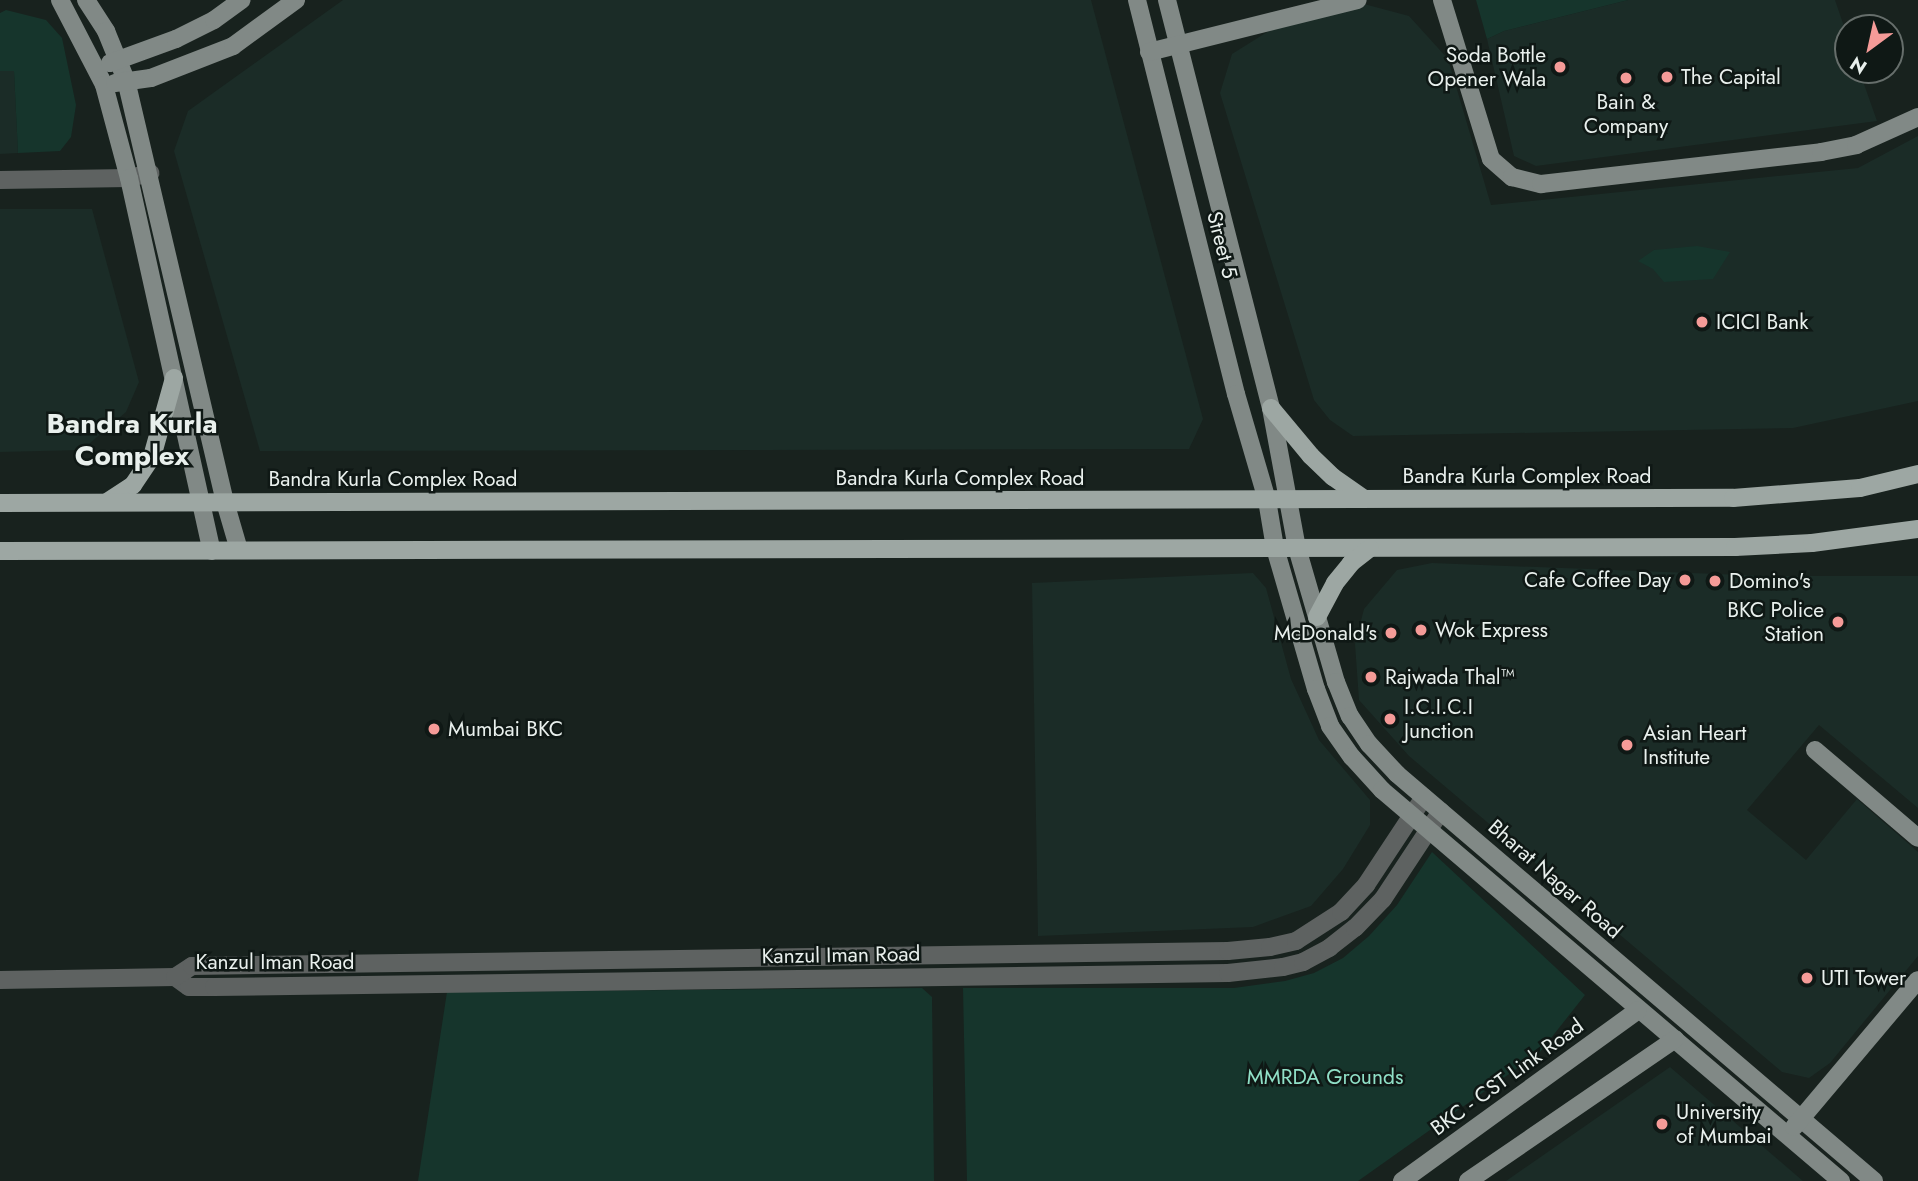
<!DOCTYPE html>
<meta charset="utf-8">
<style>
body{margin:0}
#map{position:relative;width:1918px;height:1181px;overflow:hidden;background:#18221e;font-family:Jost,sans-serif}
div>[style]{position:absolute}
.built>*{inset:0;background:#1b2c27}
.green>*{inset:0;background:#16352c}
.street>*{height:18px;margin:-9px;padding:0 9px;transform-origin:9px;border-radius:9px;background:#5e6261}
.secondary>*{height:18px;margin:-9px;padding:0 9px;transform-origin:9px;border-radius:9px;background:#818986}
.primary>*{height:18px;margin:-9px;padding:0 9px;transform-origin:9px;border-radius:9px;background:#9da7a3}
.dots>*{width:19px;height:19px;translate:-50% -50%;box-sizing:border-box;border:4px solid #0f1815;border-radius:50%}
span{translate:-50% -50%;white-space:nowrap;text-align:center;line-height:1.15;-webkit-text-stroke:5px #0f1815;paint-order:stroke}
.poi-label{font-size:21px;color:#e9f0ed}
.right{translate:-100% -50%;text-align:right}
.left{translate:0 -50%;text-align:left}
.street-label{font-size:21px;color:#e9f0ed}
.park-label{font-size:21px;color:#90e0c7}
.district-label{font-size:28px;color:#e9f0ed;font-weight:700}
.north{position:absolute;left:1834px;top:14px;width:70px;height:70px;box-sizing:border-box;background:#0f1815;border:2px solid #666e6b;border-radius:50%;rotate:213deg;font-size:19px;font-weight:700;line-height:28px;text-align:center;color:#e9f0ed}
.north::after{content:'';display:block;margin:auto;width:24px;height:32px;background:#f59b98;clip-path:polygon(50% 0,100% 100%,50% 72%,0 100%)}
</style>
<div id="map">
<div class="built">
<div style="clip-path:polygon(343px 0,1091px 0,1203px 419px,1189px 449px,260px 451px,174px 151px,188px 111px)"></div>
<div style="clip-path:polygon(1628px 0,1835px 0,1848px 38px,1848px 70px,1859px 70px,1877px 121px,1536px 166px,1514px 156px,1487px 39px,1504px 31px)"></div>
<div style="clip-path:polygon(1364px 4px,1409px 16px,1448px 59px,1491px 205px,1858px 168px,1918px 136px,1918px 401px,1793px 428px,1353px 436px,1330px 420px,1314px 400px,1220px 93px,1232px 54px,1277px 26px)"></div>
<div style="clip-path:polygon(0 71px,14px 71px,18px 153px,0 154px)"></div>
<div style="clip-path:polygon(0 209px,92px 209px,139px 382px,126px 412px,82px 450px,0 452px)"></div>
<div style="clip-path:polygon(1432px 563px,1769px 576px,1918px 576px,1918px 808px,1819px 725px,1747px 810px,1806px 860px,1857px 799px,1918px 852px,1918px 956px,1830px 1063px,1809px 1078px,1782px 1072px,1409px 756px,1359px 700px,1355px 644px,1364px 609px,1397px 570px)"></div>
<div style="clip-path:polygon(1253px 573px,1266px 588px,1291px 679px,1319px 740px,1370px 800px,1370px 825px,1343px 869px,1311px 906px,1253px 927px,1038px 936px,1032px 583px)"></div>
<div style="clip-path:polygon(1670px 1067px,1803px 1181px,1506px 1181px)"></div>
</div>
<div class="green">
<div style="clip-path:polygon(1476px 0,1628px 0,1504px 31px,1487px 39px)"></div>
<div style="clip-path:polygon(6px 10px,46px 20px,62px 38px,76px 105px,71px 137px,60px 151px,18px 153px,14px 71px,0 71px,0 13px)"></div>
<div style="clip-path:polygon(1697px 246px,1730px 252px,1713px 279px,1664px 282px,1653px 269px,1638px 261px,1654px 250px)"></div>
<div style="clip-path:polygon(1432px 852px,1585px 995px,1540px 1052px,1358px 1181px,967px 1181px,963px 988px,1234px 988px,1285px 981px,1314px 973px,1343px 958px,1369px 936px,1397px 905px)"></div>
<div style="clip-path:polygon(922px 988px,932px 997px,934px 1181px,418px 1181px,447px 992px)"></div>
</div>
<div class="street">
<div style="left:0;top:180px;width:129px;rotate:-0.9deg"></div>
<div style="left:129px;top:178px;width:22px;rotate:-13deg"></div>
<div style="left:175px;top:977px;width:17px;rotate:36deg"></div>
<div style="left:189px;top:987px;width:25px"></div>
<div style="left:214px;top:987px;width:1014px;rotate:-0.79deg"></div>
<div style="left:1228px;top:973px;width:55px;rotate:-6.2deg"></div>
<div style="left:1283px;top:967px;width:21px;rotate:-14deg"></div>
<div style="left:1303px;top:962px;width:30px;rotate:-28deg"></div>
<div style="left:1329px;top:948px;width:33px;rotate:-38deg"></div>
<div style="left:1355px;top:928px;width:40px;rotate:-46deg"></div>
<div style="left:1383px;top:899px;width:105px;rotate:-56.6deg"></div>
<div style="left:0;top:980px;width:175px;rotate:-1deg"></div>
<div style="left:175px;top:977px;width:20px;rotate:-33deg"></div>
<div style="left:192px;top:966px;width:1036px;rotate:-0.83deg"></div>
<div style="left:1228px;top:951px;width:42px;rotate:-5.4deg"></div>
<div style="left:1270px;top:947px;width:27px;rotate:-13deg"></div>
<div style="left:1296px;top:941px;width:54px;rotate:-32.8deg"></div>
<div style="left:1341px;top:912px;width:37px;rotate:-47deg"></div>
<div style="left:1366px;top:885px;width:105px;rotate:-56.6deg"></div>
</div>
<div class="secondary">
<div style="left:60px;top:0;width:96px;rotate:62.6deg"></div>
<div style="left:104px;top:85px;width:96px;rotate:75deg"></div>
<div style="left:129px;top:178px;width:382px;rotate:77.5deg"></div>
<div style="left:86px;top:0;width:37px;rotate:57deg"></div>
<div style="left:106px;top:31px;width:53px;rotate:67.8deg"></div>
<div style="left:126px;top:80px;width:433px;rotate:76.8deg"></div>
<div style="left:225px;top:502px;width:50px;rotate:73.7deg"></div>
<div style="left:1137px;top:0;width:406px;rotate:75.9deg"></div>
<div style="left:1236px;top:394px;width:110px;rotate:73.7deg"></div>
<div style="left:1267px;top:500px;width:49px;rotate:80.5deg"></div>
<div style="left:1275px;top:548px;width:147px;rotate:73.8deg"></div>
<div style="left:1316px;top:689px;width:40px;rotate:69deg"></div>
<div style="left:1330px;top:726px;width:38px;rotate:55deg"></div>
<div style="left:1352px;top:757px;width:45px;rotate:47.7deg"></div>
<div style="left:1382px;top:790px;width:603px;rotate:40.43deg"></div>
<div style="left:1167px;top:0;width:421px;rotate:75.7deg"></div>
<div style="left:1271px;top:408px;width:142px;rotate:79.5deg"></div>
<div style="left:1297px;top:548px;width:140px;rotate:73.8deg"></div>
<div style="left:1336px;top:682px;width:37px;rotate:68deg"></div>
<div style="left:1350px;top:716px;width:34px;rotate:56deg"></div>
<div style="left:1369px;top:744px;width:41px;rotate:47deg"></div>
<div style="left:1397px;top:774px;width:627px;rotate:40.47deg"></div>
<div style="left:1442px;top:0;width:166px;rotate:72.9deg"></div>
<div style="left:1491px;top:159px;width:28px;rotate:41deg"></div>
<div style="left:1512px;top:177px;width:30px;rotate:14deg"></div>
<div style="left:1541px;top:184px;width:282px;rotate:-6.5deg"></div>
<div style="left:1821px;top:152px;width:36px;rotate:-11deg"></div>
<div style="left:1856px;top:145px;width:68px;rotate:-24.3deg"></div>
<div style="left:1149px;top:52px;width:215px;rotate:-14deg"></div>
<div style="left:110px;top:63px;width:70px;rotate:-20deg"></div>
<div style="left:176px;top:39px;width:42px;rotate:-26.6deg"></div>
<div style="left:214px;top:20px;width:34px;rotate:-36deg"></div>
<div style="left:115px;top:83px;width:36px;rotate:-8deg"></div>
<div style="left:151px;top:78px;width:88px;rotate:-21.3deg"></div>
<div style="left:233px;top:46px;width:78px;rotate:-36.1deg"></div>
<div style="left:1815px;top:750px;width:135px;rotate:40.5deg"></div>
<div style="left:1794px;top:1127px;width:192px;rotate:-49.9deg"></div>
<div style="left:1402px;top:1181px;width:291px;rotate:-35.9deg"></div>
<div style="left:1468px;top:1181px;width:251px;rotate:-34.4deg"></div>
</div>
<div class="primary">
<div style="left:1271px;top:408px;width:62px;rotate:50.2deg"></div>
<div style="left:1311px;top:456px;width:30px;rotate:44deg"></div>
<div style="left:1333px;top:477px;width:38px;rotate:35deg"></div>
<div style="left:107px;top:502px;width:31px;rotate:-33deg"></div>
<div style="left:133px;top:485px;width:34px;rotate:-56deg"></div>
<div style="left:152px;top:457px;width:82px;rotate:-74.4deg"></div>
<div style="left:0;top:503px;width:1733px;rotate:-0.17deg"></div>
<div style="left:1733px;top:498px;width:127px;rotate:-4.5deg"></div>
<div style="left:1860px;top:488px;width:60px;rotate:-13.6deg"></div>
<div style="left:0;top:551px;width:1735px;rotate:-0.13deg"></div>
<div style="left:1735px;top:547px;width:77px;rotate:-3deg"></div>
<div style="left:1812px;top:543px;width:107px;rotate:-7.5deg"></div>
<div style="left:1317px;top:617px;width:38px;rotate:-62deg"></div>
<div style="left:1335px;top:583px;width:26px;rotate:-51deg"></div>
<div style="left:1351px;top:563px;width:24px;rotate:-38deg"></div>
</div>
<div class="dots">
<div style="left:1560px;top:67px;background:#f59b98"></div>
<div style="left:1667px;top:77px;background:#f59b98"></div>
<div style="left:1626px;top:78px;background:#f59b98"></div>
<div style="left:1702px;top:322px;background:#f59b98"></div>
<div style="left:1685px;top:580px;background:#f59b98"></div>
<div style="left:1715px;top:581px;background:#f59b98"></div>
<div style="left:1838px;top:622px;background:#f59b98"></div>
<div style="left:1421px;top:630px;background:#f59b98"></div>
<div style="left:1391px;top:633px;background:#f59b98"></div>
<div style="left:1371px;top:677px;background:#f59b98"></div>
<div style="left:1390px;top:719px;background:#f59b98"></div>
<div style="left:434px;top:729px;background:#f59b98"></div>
<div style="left:1627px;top:745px;background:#f59b98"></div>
<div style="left:1807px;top:978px;background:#f59b98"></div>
<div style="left:1662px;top:1124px;background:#f59b98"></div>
</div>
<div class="poi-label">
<span class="right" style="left:1546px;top:67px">Soda Bottle<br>Opener Wala</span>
<span class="left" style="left:1681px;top:77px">The Capital</span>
<span style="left:1626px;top:114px">Bain &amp;<br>Company</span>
<span class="left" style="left:1716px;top:322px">ICICI Bank</span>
<span class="right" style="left:1671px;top:580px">Cafe Coffee Day</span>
<span class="left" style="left:1729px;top:581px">Domino's</span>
<span class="right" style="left:1824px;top:622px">BKC Police<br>Station</span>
<span class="left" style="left:1435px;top:630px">Wok Express</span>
<span class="right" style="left:1377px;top:633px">McDonald's</span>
<span class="left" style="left:1385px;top:677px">Rajwada Thal™</span>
<span class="left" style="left:1404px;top:719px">I.C.I.C.I<br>Junction</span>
<span class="left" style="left:448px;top:729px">Mumbai BKC</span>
<span class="left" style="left:1643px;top:745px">Asian Heart<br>Institute</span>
<span class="left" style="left:1821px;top:978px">UTI Tower</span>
<span class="left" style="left:1676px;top:1124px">University<br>of Mumbai</span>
</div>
<div class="street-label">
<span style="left:1222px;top:245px;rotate:76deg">Street 5</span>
<span style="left:1527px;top:476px">Bandra Kurla Complex Road</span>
<span style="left:960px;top:478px">Bandra Kurla Complex Road</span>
<span style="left:393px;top:479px">Bandra Kurla Complex Road</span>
<span style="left:1555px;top:879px;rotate:41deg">Bharat Nagar Road</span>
<span style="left:841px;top:955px;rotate:-1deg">Kanzul Iman Road</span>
<span style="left:275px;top:962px">Kanzul Iman Road</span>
<span style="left:1507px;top:1077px;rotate:-36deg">BKC - CST Link Road</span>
</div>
<div class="park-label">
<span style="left:1325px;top:1077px">MMRDA Grounds</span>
</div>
<div class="district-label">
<span style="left:132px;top:440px">Bandra Kurla<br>Complex</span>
</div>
<div class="north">N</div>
</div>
